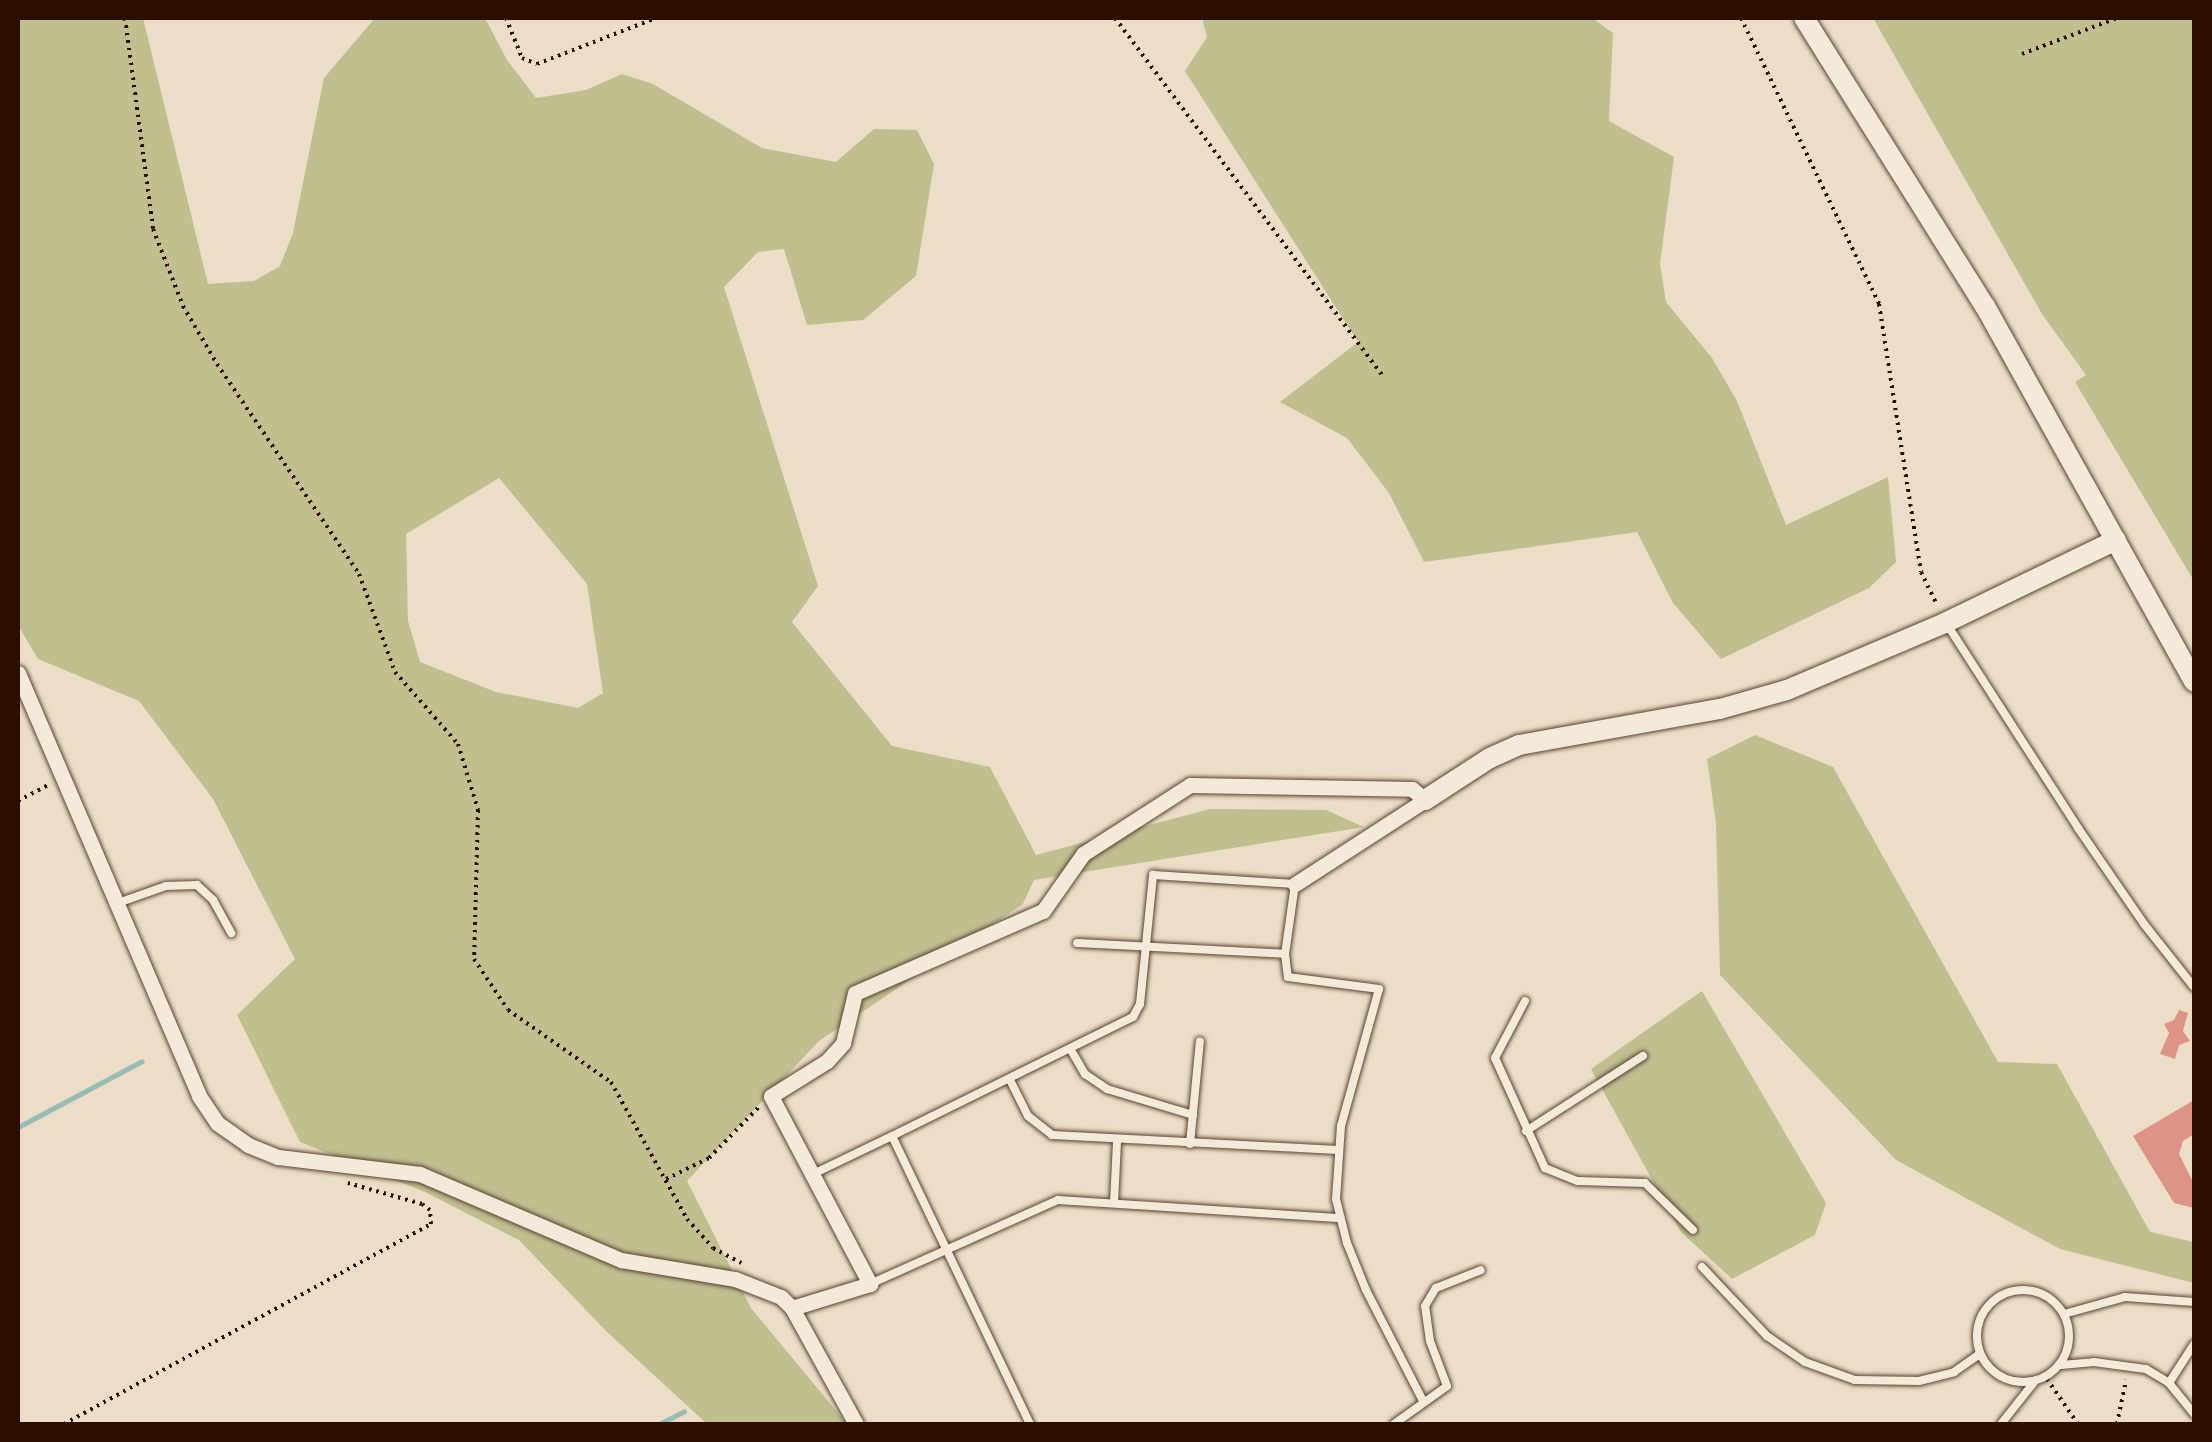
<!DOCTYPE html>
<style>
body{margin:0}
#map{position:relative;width:2212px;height:1442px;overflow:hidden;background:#ecdec6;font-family:Cardo,serif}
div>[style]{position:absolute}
.green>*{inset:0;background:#bfbf90}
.stream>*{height:5px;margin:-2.5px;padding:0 2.5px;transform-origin:2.5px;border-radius:2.5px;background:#99bcb5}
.building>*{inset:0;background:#dd9388}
.path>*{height:4px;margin-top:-2px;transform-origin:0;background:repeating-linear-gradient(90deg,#2b0e00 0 2.5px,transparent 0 7.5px)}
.roads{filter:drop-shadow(0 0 2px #5b4232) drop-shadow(0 0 2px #5b4232)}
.service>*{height:8px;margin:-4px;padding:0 4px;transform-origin:4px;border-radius:4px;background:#f3eada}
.service>.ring{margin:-4px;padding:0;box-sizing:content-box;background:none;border:8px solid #f3eada;border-radius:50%}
.minor>*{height:15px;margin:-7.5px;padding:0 7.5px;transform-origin:7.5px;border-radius:7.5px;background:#f3eada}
.tertiary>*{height:20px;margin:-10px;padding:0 10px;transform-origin:10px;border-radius:10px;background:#f3eada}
span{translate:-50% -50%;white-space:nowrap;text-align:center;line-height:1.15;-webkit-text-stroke:9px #f3eada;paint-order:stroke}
.frame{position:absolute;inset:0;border:20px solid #2b0e00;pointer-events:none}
</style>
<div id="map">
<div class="green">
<div style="clip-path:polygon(evenodd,18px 18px,143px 18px,208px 284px,254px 281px,280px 266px,293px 233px,324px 78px,375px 18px,485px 18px,507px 60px,536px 98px,586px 90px,622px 74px,653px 84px,762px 148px,836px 162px,874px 129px,917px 130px,934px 164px,916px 276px,863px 320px,807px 325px,784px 249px,758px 252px,724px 287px,818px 586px,792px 622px,892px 746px,990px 767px,1036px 855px,1210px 809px,1326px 810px,1364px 827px,1034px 880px,1023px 904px,819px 1041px,687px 1181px,751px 1308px,847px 1424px,707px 1424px,605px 1330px,519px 1240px,425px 1192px,300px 1142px,237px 1015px,295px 959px,213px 799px,139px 701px,38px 659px,18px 625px,18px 18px,499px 478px,587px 584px,603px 693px,578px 708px,496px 692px,420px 662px,408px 621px,406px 534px,499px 478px)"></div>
<div style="clip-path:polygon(1202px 18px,1592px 18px,1613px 33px,1609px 121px,1674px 157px,1660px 264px,1666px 302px,1712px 358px,1737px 401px,1786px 525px,1888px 477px,1896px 562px,1869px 588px,1721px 659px,1673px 603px,1637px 532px,1424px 562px,1389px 493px,1347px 438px,1280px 402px,1358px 342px,1185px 71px,1207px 37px)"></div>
<div style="clip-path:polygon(1873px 18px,2194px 18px,2194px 581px,2075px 382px,2086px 375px,2042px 314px)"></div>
<div style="clip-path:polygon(1755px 735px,1833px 767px,1998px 1062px,2057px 1064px,2150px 1232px,2194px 1242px,2194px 1283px,2060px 1249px,1896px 1160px,1720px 975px,1716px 823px,1707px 759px)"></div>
<div style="clip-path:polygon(1702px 991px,1826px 1203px,1815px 1235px,1732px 1279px,1681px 1232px,1591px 1069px)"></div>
</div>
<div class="stream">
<div style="left:18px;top:1127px;width:140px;rotate:-28deg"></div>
<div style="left:659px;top:1424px;width:28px;rotate:-27deg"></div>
</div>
<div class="building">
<div style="clip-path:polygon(2179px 1010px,2188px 1013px,2183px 1031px,2190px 1041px,2179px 1045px,2175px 1059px,2160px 1054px,2169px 1033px,2164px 1024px,2174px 1020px)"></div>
<div style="clip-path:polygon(2194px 1100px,2194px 1134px,2183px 1141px,2179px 1154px,2194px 1184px,2194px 1208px,2174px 1203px,2133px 1136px)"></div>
</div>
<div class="path">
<div style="left:125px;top:18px;width:213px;rotate:82.4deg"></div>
<div style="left:153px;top:229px;width:83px;rotate:68.7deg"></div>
<div style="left:183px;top:306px;width:67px;rotate:59.6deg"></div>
<div style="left:217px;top:364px;width:254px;rotate:55.9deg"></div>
<div style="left:359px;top:574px;width:104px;rotate:69.8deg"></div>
<div style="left:395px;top:672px;width:96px;rotate:48.8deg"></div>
<div style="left:458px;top:744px;width:69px;rotate:73.1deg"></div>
<div style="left:478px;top:810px;width:149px;rotate:91.5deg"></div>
<div style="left:474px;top:959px;width:61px;rotate:56.3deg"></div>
<div style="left:508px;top:1010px;width:126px;rotate:35deg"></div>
<div style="left:611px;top:1082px;width:157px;rotate:61deg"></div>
<div style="left:687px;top:1219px;width:39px;rotate:48deg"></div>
<div style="left:713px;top:1248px;width:32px;rotate:28deg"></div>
<div style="left:506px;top:18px;width:43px;rotate:68.2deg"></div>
<div style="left:522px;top:58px;width:16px;rotate:22deg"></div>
<div style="left:537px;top:64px;width:128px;rotate:-21.1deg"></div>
<div style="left:1115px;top:18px;width:449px;rotate:53.2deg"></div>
<div style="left:1741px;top:18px;width:318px;rotate:64.2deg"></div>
<div style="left:1879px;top:304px;width:271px;rotate:81.1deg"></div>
<div style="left:1921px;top:572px;width:37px;rotate:64deg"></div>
<div style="left:2022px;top:54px;width:102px;rotate:-20.8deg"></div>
<div style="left:18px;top:801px;width:34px;rotate:-28deg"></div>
<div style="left:666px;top:1179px;width:48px;rotate:-26deg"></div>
<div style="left:709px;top:1158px;width:73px;rotate:-45.6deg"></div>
<div style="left:2047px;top:1379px;width:55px;rotate:55.4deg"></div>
<div style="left:64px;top:1424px;width:418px;rotate:-28.6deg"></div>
<div style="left:431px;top:1224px;width:14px;rotate:-94deg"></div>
<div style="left:430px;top:1210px;width:10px;rotate:-143deg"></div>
<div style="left:422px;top:1204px;width:77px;rotate:-164.2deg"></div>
<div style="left:2117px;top:1424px;width:45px;rotate:-78.4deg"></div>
</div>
<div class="roads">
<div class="service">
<div style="left:1948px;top:626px;width:240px;rotate:57.2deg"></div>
<div style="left:2078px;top:828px;width:116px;rotate:55.5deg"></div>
<div style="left:2144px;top:924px;width:80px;rotate:51.6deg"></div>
<div style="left:115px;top:904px;width:54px;rotate:-19.4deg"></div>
<div style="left:166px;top:886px;width:31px;rotate:-2deg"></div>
<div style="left:197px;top:885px;width:22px;rotate:43deg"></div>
<div style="left:213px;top:900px;width:38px;rotate:61deg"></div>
<div style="left:1077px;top:943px;width:208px;rotate:3deg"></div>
<div style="left:1525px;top:1001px;width:64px;rotate:117.8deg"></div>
<div style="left:1495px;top:1058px;width:121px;rotate:65.6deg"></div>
<div style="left:1545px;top:1168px;width:35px;rotate:22deg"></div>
<div style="left:1578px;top:1181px;width:67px;rotate:1.7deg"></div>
<div style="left:1645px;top:1183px;width:67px;rotate:44.4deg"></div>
<div style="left:1071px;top:1050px;width:28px;rotate:60deg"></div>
<div style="left:1085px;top:1074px;width:27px;rotate:34deg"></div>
<div style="left:1107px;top:1089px;width:90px;rotate:16.8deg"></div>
<div style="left:1010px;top:1080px;width:40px;rotate:63.4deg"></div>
<div style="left:1028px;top:1116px;width:31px;rotate:38deg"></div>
<div style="left:1052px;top:1135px;width:287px;rotate:3deg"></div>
<div style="left:1526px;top:1131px;width:139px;rotate:-32.7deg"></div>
<div style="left:1190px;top:1144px;width:103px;rotate:-84.5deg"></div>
<div style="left:813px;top:1174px;width:88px;rotate:-25.7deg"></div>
<div style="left:1114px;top:1203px;width:62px;rotate:-87.2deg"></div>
<div style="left:1702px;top:1267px;width:95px;rotate:46.7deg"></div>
<div style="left:1767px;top:1336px;width:46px;rotate:34.4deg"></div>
<div style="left:1805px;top:1362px;width:53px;rotate:19.8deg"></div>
<div style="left:1855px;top:1380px;width:64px;rotate:0.9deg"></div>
<div style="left:1919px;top:1381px;width:36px;rotate:-14deg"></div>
<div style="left:1954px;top:1372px;width:32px;rotate:-35deg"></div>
<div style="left:870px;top:1284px;width:206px;rotate:-24.1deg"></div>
<div style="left:1058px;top:1200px;width:283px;rotate:3.7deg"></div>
<div class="ring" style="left:1977px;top:1290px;width:84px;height:84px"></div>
<div style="left:2064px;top:1314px;width:63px;rotate:-15.6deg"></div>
<div style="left:2125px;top:1297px;width:69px;rotate:4.1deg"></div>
<div style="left:2061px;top:1365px;width:33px;rotate:-5deg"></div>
<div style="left:2094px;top:1362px;width:52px;rotate:7.7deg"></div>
<div style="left:2146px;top:1369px;width:27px;rotate:31deg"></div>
<div style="left:2169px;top:1383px;width:40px;rotate:51deg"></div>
<div style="left:2169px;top:1383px;width:46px;rotate:-57.3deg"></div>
<div style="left:1030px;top:1424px;width:319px;rotate:-115.6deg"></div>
<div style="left:892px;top:1136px;width:269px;rotate:-26.3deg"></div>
<div style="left:1133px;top:1017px;width:15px;rotate:-62deg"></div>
<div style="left:1140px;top:1004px;width:130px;rotate:-84.2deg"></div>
<div style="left:1153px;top:875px;width:142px;rotate:3.6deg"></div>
<div style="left:1295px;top:884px;width:71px;rotate:98.1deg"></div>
<div style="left:1285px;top:954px;width:23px;rotate:83deg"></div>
<div style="left:1288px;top:977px;width:92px;rotate:7.5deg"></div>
<div style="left:1379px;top:989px;width:142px;rotate:105.5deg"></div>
<div style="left:1341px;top:1126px;width:73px;rotate:93.9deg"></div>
<div style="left:1336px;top:1199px;width:45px;rotate:76deg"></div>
<div style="left:1347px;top:1243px;width:51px;rotate:68deg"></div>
<div style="left:1366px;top:1290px;width:125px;rotate:62.8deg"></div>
<div style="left:1394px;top:1424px;width:65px;rotate:-35.6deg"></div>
<div style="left:1447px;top:1386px;width:48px;rotate:-110.7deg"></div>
<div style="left:1430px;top:1341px;width:35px;rotate:-98deg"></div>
<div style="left:1425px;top:1306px;width:21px;rotate:-59deg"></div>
<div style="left:1436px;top:1288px;width:48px;rotate:-21.8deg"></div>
<div style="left:2001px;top:1424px;width:55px;rotate:-51.7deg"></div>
</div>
<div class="minor">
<div style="left:18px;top:673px;width:460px;rotate:66.8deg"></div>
<div style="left:199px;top:1096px;width:32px;rotate:56deg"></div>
<div style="left:217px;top:1123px;width:38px;rotate:35deg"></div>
<div style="left:248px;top:1145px;width:32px;rotate:22deg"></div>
<div style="left:278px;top:1157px;width:143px;rotate:6.8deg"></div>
<div style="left:420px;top:1174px;width:219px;rotate:23.2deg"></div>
<div style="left:621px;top:1260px;width:116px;rotate:9.5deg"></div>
<div style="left:735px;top:1279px;width:49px;rotate:21.4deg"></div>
<div style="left:781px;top:1297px;width:16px;rotate:45deg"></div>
<div style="left:792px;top:1308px;width:132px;rotate:61.1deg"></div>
<div style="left:792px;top:1308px;width:82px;rotate:-17.1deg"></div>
<div style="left:870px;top:1284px;width:212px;rotate:-117.8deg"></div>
<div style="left:771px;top:1096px;width:66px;rotate:-32deg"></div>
<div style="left:827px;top:1061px;width:24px;rotate:-48deg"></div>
<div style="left:843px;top:1043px;width:51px;rotate:-76.5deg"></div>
<div style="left:855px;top:993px;width:205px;rotate:-23.6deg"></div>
<div style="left:1043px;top:911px;width:70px;rotate:-54.9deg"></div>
<div style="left:1083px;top:854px;width:127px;rotate:-32.8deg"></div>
<div style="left:1190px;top:785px;width:222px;rotate:1deg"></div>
<div style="left:1412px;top:789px;width:17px;rotate:40deg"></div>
<div style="left:1425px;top:800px;width:155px;rotate:147.1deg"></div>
</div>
<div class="tertiary">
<div style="left:1804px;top:18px;width:340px;rotate:57.9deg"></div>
<div style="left:1985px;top:306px;width:430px;rotate:60.9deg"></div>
<div style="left:1425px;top:800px;width:77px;rotate:-32.9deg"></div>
<div style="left:1490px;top:758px;width:32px;rotate:-24deg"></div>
<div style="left:1519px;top:745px;width:204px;rotate:-10.2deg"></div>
<div style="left:1720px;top:709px;width:70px;rotate:-15.8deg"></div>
<div style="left:1787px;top:690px;width:172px;rotate:-23deg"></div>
<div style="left:1945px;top:623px;width:190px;rotate:-25.9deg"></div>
</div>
</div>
<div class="frame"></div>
</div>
